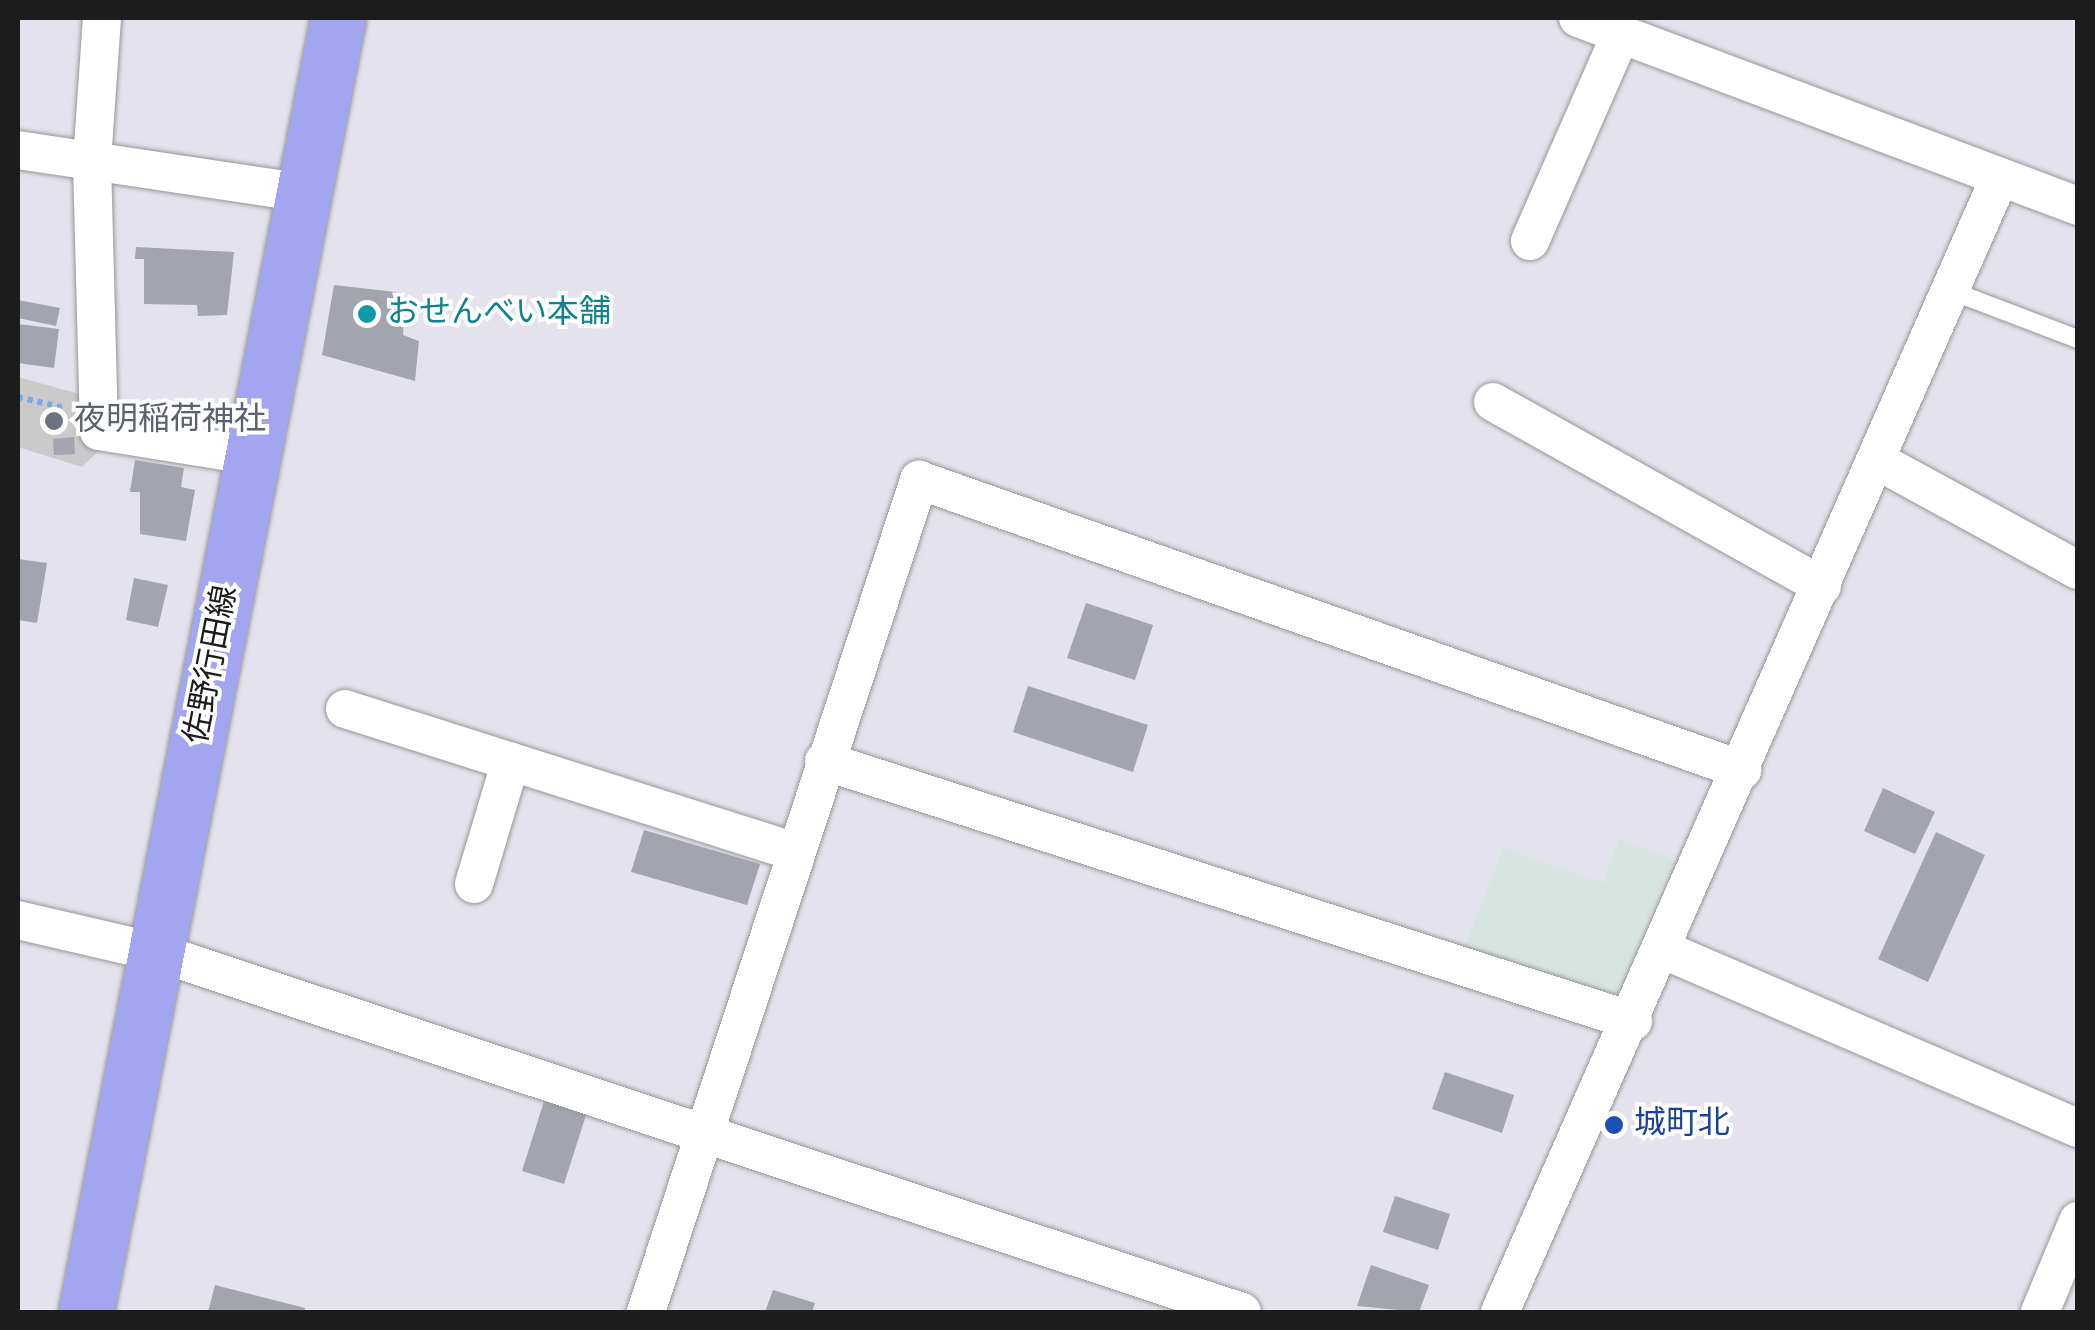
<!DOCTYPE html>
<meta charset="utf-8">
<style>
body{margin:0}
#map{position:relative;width:2095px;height:1330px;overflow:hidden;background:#e4e3ed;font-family:Overpass,"Noto Sans JP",sans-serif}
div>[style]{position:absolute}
.industrial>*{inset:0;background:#d6e5df}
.religious>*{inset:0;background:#cacaca}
.building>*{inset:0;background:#a2a4ae}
.path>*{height:6px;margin-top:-3px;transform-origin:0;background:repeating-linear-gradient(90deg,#77aeea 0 5px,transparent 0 10px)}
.roads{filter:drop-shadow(0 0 2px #969696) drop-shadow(0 0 2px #969696)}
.lane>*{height:18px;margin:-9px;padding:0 9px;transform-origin:9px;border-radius:9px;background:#fff}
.street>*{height:38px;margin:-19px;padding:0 19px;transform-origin:19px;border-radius:19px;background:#fff}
.primary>*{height:55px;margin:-27.5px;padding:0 27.5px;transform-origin:27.5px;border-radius:27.5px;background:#a4a5f1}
.dots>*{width:28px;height:28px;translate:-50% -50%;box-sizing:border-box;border:5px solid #fff;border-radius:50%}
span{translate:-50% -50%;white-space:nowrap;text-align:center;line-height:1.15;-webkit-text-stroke:8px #fff;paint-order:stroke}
.culture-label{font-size:32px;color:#0d838f}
.left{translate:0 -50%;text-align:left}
.worship-label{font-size:32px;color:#5b616d}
.street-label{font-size:32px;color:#1c1c1c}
.transit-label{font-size:32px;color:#164399}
.frame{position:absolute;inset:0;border:20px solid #1c1c1c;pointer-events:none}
</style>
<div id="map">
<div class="industrial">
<div style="clip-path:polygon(1619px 839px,1673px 860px,1615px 998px,1463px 951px,1503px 848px,1603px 883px)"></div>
</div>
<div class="religious">
<div style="clip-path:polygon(18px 377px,83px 395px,98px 451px,82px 467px,18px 447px)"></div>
</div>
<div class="building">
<div style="clip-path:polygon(136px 247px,234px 252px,227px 315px,198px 316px,197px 305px,144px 304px,144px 259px,135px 259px)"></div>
<div style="clip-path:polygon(334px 285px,405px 293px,403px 335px,419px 341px,415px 381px,322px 355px)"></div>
<div style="clip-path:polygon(18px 300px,60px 308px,56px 326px,18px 318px)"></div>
<div style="clip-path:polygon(18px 324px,59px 329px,54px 368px,18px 363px)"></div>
<div style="clip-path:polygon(74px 437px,75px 454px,54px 455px,53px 439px)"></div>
<div style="clip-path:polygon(135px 460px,184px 468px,181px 487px,195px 490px,186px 541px,140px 534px,140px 492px,130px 492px)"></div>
<div style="clip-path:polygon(18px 559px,47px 563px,37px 623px,18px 620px)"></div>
<div style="clip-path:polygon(134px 578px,168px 585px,158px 627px,126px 620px)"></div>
<div style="clip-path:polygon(1086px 603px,1153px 625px,1135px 680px,1067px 658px)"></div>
<div style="clip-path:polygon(1028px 686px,1148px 725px,1133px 772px,1013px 732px)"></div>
<div style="clip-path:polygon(1883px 788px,1935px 812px,1915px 854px,1864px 831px)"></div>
<div style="clip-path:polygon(644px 830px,760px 864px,747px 905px,631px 872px)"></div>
<div style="clip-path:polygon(1936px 832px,1985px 855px,1928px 982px,1878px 959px)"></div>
<div style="clip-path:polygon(1445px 1072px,1514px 1095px,1502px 1133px,1432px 1109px)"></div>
<div style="clip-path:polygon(545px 1098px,587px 1112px,564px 1184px,522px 1171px)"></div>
<div style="clip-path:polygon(1395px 1196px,1450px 1214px,1438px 1250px,1383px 1232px)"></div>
<div style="clip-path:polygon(1371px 1265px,1429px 1285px,1419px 1312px,1357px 1306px)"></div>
<div style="clip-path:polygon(215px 1285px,305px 1308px,304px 1312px,208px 1312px)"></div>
<div style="clip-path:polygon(773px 1290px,815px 1303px,812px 1312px,765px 1312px)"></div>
</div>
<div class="path">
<div style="left:18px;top:397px;width:48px;rotate:13.2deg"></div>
</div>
<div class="roads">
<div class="lane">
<div style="left:1952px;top:291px;width:135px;rotate:20.9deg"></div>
</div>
<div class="street">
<div style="left:102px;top:18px;width:144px;rotate:94deg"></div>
<div style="left:92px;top:162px;width:269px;rotate:88.5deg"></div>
<div style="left:99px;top:431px;width:158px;rotate:9.1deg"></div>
<div style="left:1578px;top:18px;width:534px;rotate:20.61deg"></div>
<div style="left:18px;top:150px;width:290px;rotate:8.5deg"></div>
<div style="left:1530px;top:241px;width:226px;rotate:-66.3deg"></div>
<div style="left:1493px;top:402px;width:377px;rotate:29.2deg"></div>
<div style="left:1876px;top:460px;width:230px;rotate:28.6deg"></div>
<div style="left:345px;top:709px;width:470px;rotate:17.6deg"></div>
<div style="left:824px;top:761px;width:850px;rotate:17.82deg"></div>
<div style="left:474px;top:884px;width:128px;rotate:-73.3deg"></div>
<div style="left:18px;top:920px;width:142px;rotate:13.1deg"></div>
<div style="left:156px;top:952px;width:1144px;rotate:18.34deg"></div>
<div style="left:1664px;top:950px;width:451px;rotate:23.3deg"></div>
<div style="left:646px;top:1312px;width:876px;rotate:-71.83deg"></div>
<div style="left:919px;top:480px;width:873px;rotate:19.41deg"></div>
<div style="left:1500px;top:1312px;width:1240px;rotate:-66.23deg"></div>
<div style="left:2040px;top:1312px;width:99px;rotate:-67.3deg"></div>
</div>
<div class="primary">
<div style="left:86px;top:1312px;width:1318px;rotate:-78.98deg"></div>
</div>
</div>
<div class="dots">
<div style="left:367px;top:314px;background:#0f9aa8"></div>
<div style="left:54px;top:421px;background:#6b7280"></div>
<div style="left:1614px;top:1125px;background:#1a4fb4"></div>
</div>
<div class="culture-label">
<span class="left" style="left:387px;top:314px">おせんべい本舗</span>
</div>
<div class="worship-label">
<span class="left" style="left:74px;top:421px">夜明稲荷神社</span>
</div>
<div class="street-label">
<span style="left:213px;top:665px;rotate:-79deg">佐野行田線</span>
</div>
<div class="transit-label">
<span class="left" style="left:1634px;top:1125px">城町北</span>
</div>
<div class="frame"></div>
</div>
